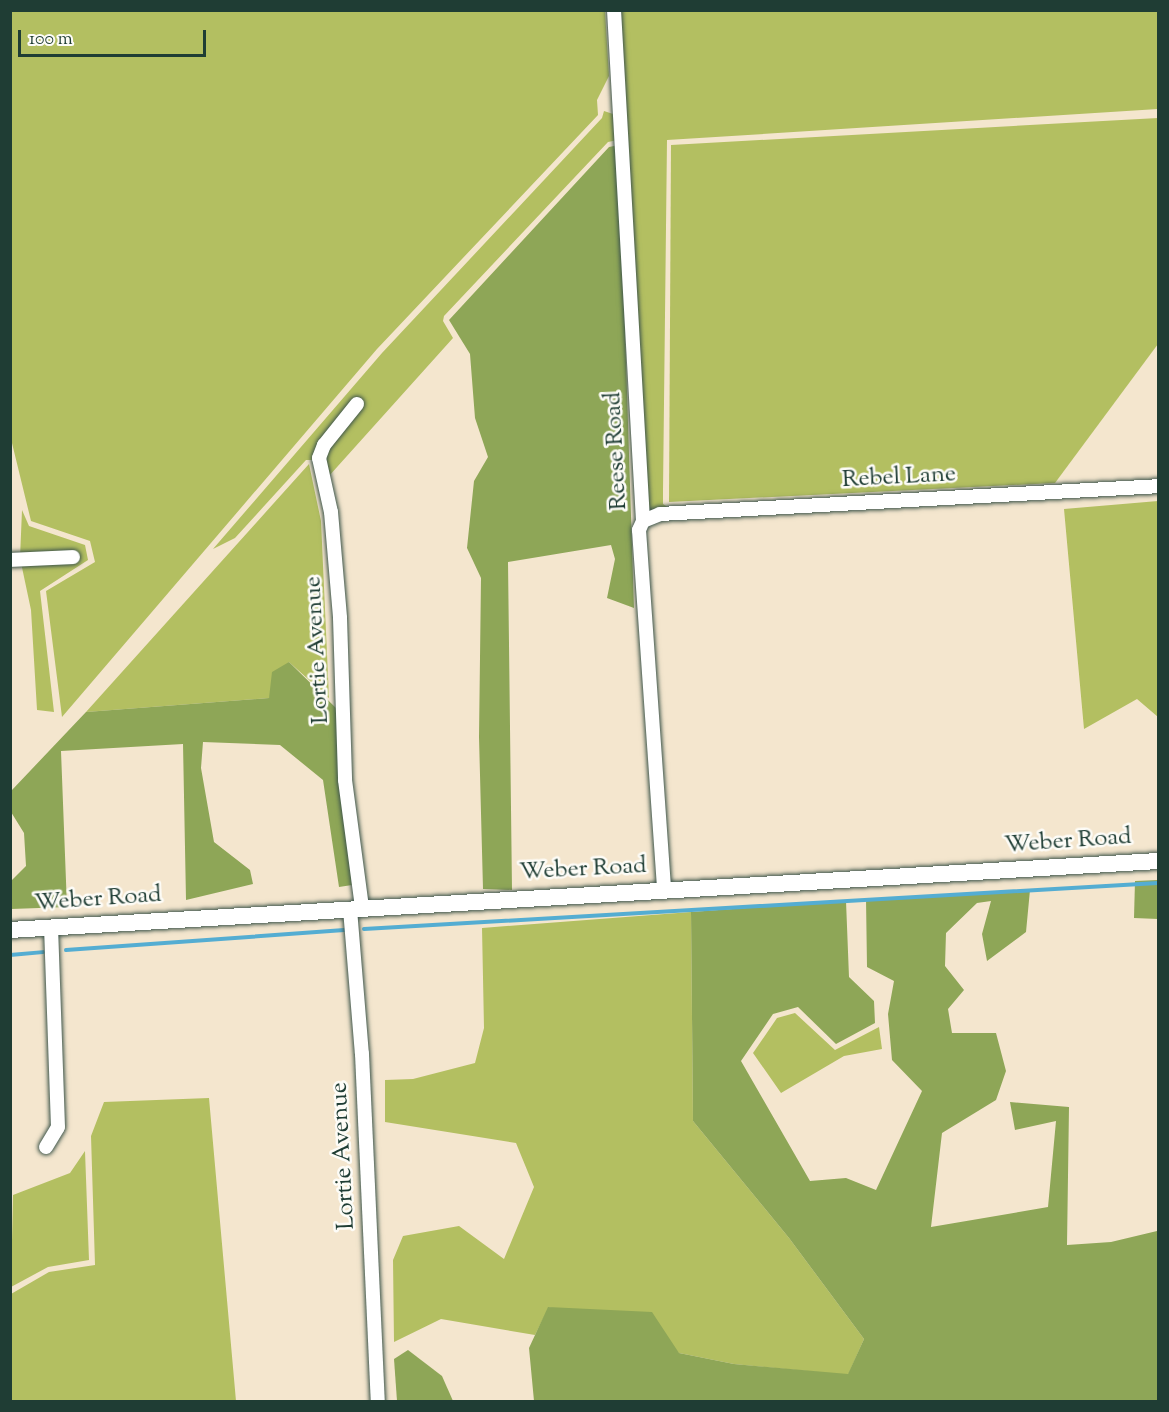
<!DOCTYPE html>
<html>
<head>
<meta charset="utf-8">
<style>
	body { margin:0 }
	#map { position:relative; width:1169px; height:1412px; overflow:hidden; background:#f4e6ce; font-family:"Sorts Mill Goudy",serif }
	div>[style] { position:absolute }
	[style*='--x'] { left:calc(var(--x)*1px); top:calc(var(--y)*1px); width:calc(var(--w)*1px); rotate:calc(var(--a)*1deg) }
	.green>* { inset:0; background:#b3bf61 }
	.forest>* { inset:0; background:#8ea657 }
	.stream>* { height:4px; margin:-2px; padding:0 2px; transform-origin:2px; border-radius:2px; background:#54add2 }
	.roads { filter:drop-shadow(0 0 2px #3f564b) drop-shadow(0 0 2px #3f564b) }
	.minor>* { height:14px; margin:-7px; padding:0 7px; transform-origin:7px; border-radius:7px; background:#fff }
	.tertiary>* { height:16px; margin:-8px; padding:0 8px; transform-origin:8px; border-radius:8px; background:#fff }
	span { translate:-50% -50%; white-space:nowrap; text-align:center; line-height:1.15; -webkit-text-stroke:5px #fdfcf7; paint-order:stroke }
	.street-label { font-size:24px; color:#1f3d34 }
	.frame { position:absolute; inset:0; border:12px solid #1f3d34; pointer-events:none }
	.scale { position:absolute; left:18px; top:30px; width:188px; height:27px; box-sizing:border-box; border:3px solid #1f3d34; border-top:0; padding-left:8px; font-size:18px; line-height:21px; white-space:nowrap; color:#1f3d34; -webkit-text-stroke:4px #fdfcf7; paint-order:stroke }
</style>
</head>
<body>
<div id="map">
	<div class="green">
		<i style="clip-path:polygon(10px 11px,605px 11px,609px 76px,597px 100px,598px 115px,377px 349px,62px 717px,46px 591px,95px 562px,90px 541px,31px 521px,11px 439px)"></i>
		<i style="clip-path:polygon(612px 11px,1158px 11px,1158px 109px,667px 140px,663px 491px,663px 504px,669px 508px,661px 520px,638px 530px,618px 140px,608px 142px,444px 316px,443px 321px,453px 338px,320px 486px,313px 460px,306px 460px,235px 538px,213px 549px,382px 353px,602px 118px,604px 111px,616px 115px)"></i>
		<i style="clip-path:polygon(1158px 118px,1158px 344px,1055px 483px,669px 502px,671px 145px)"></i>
		<i style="clip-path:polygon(309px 464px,321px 521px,329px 698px,289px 662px,269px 698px,86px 712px)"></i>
		<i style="clip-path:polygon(1158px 501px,1158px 717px,1137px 699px,1084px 729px,1064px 509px)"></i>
		<i style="clip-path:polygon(22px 510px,29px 526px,85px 545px,88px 560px,40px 591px,54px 712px,37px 710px,31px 610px,20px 558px)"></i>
		<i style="clip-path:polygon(691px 912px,693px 1121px,789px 1238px,864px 1339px,848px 1375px,734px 1364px,679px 1353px,549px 1307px,535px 1335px,441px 1319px,394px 1342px,393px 1260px,403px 1236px,459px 1226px,504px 1259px,534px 1187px,516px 1143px,385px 1122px,385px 1080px,413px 1079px,475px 1063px,484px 1028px,482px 928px)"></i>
		<i style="clip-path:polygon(795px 1013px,835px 1050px,879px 1027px,882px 1049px,844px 1056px,781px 1093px,753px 1053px,777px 1018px)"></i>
		<i style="clip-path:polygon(209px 1098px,236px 1401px,11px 1401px,11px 1294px,49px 1272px,95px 1265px,91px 1136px,104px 1102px)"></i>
		<i style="clip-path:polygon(85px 1151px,89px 1260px,48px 1267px,11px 1287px,13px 1195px,70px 1173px)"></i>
	</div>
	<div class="forest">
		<i style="clip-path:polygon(619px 145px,634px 608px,607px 598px,615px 559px,611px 545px,508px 562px,512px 890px,483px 889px,479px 737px,481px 578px,467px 548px,474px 481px,488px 457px,475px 418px,470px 354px,449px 320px,609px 147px)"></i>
		<i style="clip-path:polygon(289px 662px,337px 709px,338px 765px,352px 885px,339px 887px,323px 780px,280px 745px,203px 742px,201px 768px,214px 842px,250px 870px,253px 884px,186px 900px,183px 744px,61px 751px,67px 907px,11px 909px,10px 882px,26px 866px,24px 833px,11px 812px,12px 790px,86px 712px,269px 698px,272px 672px)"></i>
		<i style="clip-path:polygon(1158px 880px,1158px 919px,1134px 918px,1135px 881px)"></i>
		<i style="clip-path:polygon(1030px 890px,1026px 932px,987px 961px,982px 934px,991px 901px,977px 903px,946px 933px,945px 966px,964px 990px,948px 1009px,952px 1033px,996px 1033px,1006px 1071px,996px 1100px,942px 1133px,931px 1227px,1048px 1207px,1056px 1121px,1015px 1130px,1010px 1102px,1069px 1107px,1067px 1245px,1111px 1242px,1157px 1231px,1158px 1170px,1158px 1401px,534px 1401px,529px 1348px,548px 1307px,652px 1312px,679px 1353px,734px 1364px,848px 1374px,864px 1339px,789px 1238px,693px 1121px,691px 912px,846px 901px,849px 977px,874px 1001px,875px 1023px,836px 1044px,798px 1007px,773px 1014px,741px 1061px,810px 1181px,846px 1178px,876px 1190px,922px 1091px,892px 1060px,888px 1014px,894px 981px,867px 967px,866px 899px)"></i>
		<i style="clip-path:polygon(408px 1350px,442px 1376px,453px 1401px,397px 1401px,394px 1359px)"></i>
	</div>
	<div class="stream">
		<i style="--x:364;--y:929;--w:795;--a:-3.32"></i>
		<i style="--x:66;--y:950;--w:279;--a:-4.1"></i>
		<i style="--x:10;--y:955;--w:33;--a:-5"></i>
	</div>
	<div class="roads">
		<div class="minor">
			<i style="--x:614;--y:10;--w:512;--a:86.75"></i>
			<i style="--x:643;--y:521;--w:10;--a:114"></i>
			<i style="--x:639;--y:530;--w:360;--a:86"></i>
			<i style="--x:357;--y:404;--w:53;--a:128.8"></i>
			<i style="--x:324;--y:445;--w:14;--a:111"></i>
			<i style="--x:319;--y:458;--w:55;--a:77.5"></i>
			<i style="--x:331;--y:512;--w:106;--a:85.1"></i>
			<i style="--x:340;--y:618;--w:162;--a:88.2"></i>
			<i style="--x:345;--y:780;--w:128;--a:82.4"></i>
			<i style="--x:643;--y:521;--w:18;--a:-22"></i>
			<i style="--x:660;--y:514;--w:499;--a:-3.2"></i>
			<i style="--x:10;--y:560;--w:63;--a:-2.7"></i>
			<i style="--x:350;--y:909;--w:145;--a:85.3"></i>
			<i style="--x:362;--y:1054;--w:348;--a:87.4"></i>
			<i style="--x:46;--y:1147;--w:23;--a:-59"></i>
			<i style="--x:58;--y:1127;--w:200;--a:-92"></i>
		</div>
		<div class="tertiary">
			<i style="--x:10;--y:930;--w:1150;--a:-3.44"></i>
		</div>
	</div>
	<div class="street-label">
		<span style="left:617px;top:451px;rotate:-93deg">Reese Road</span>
		<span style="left:899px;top:478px;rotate:-3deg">Rebel Lane</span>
		<span style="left:318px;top:650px;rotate:-93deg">Lortie Avenue</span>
		<span style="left:1068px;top:842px;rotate:-4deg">Weber Road</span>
		<span style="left:583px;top:870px;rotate:-3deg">Weber Road</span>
		<span style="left:98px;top:900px;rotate:-4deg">Weber Road</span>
		<span style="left:344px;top:1156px;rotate:-93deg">Lortie Avenue</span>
	</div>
	<div class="frame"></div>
	<div class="scale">100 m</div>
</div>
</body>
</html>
